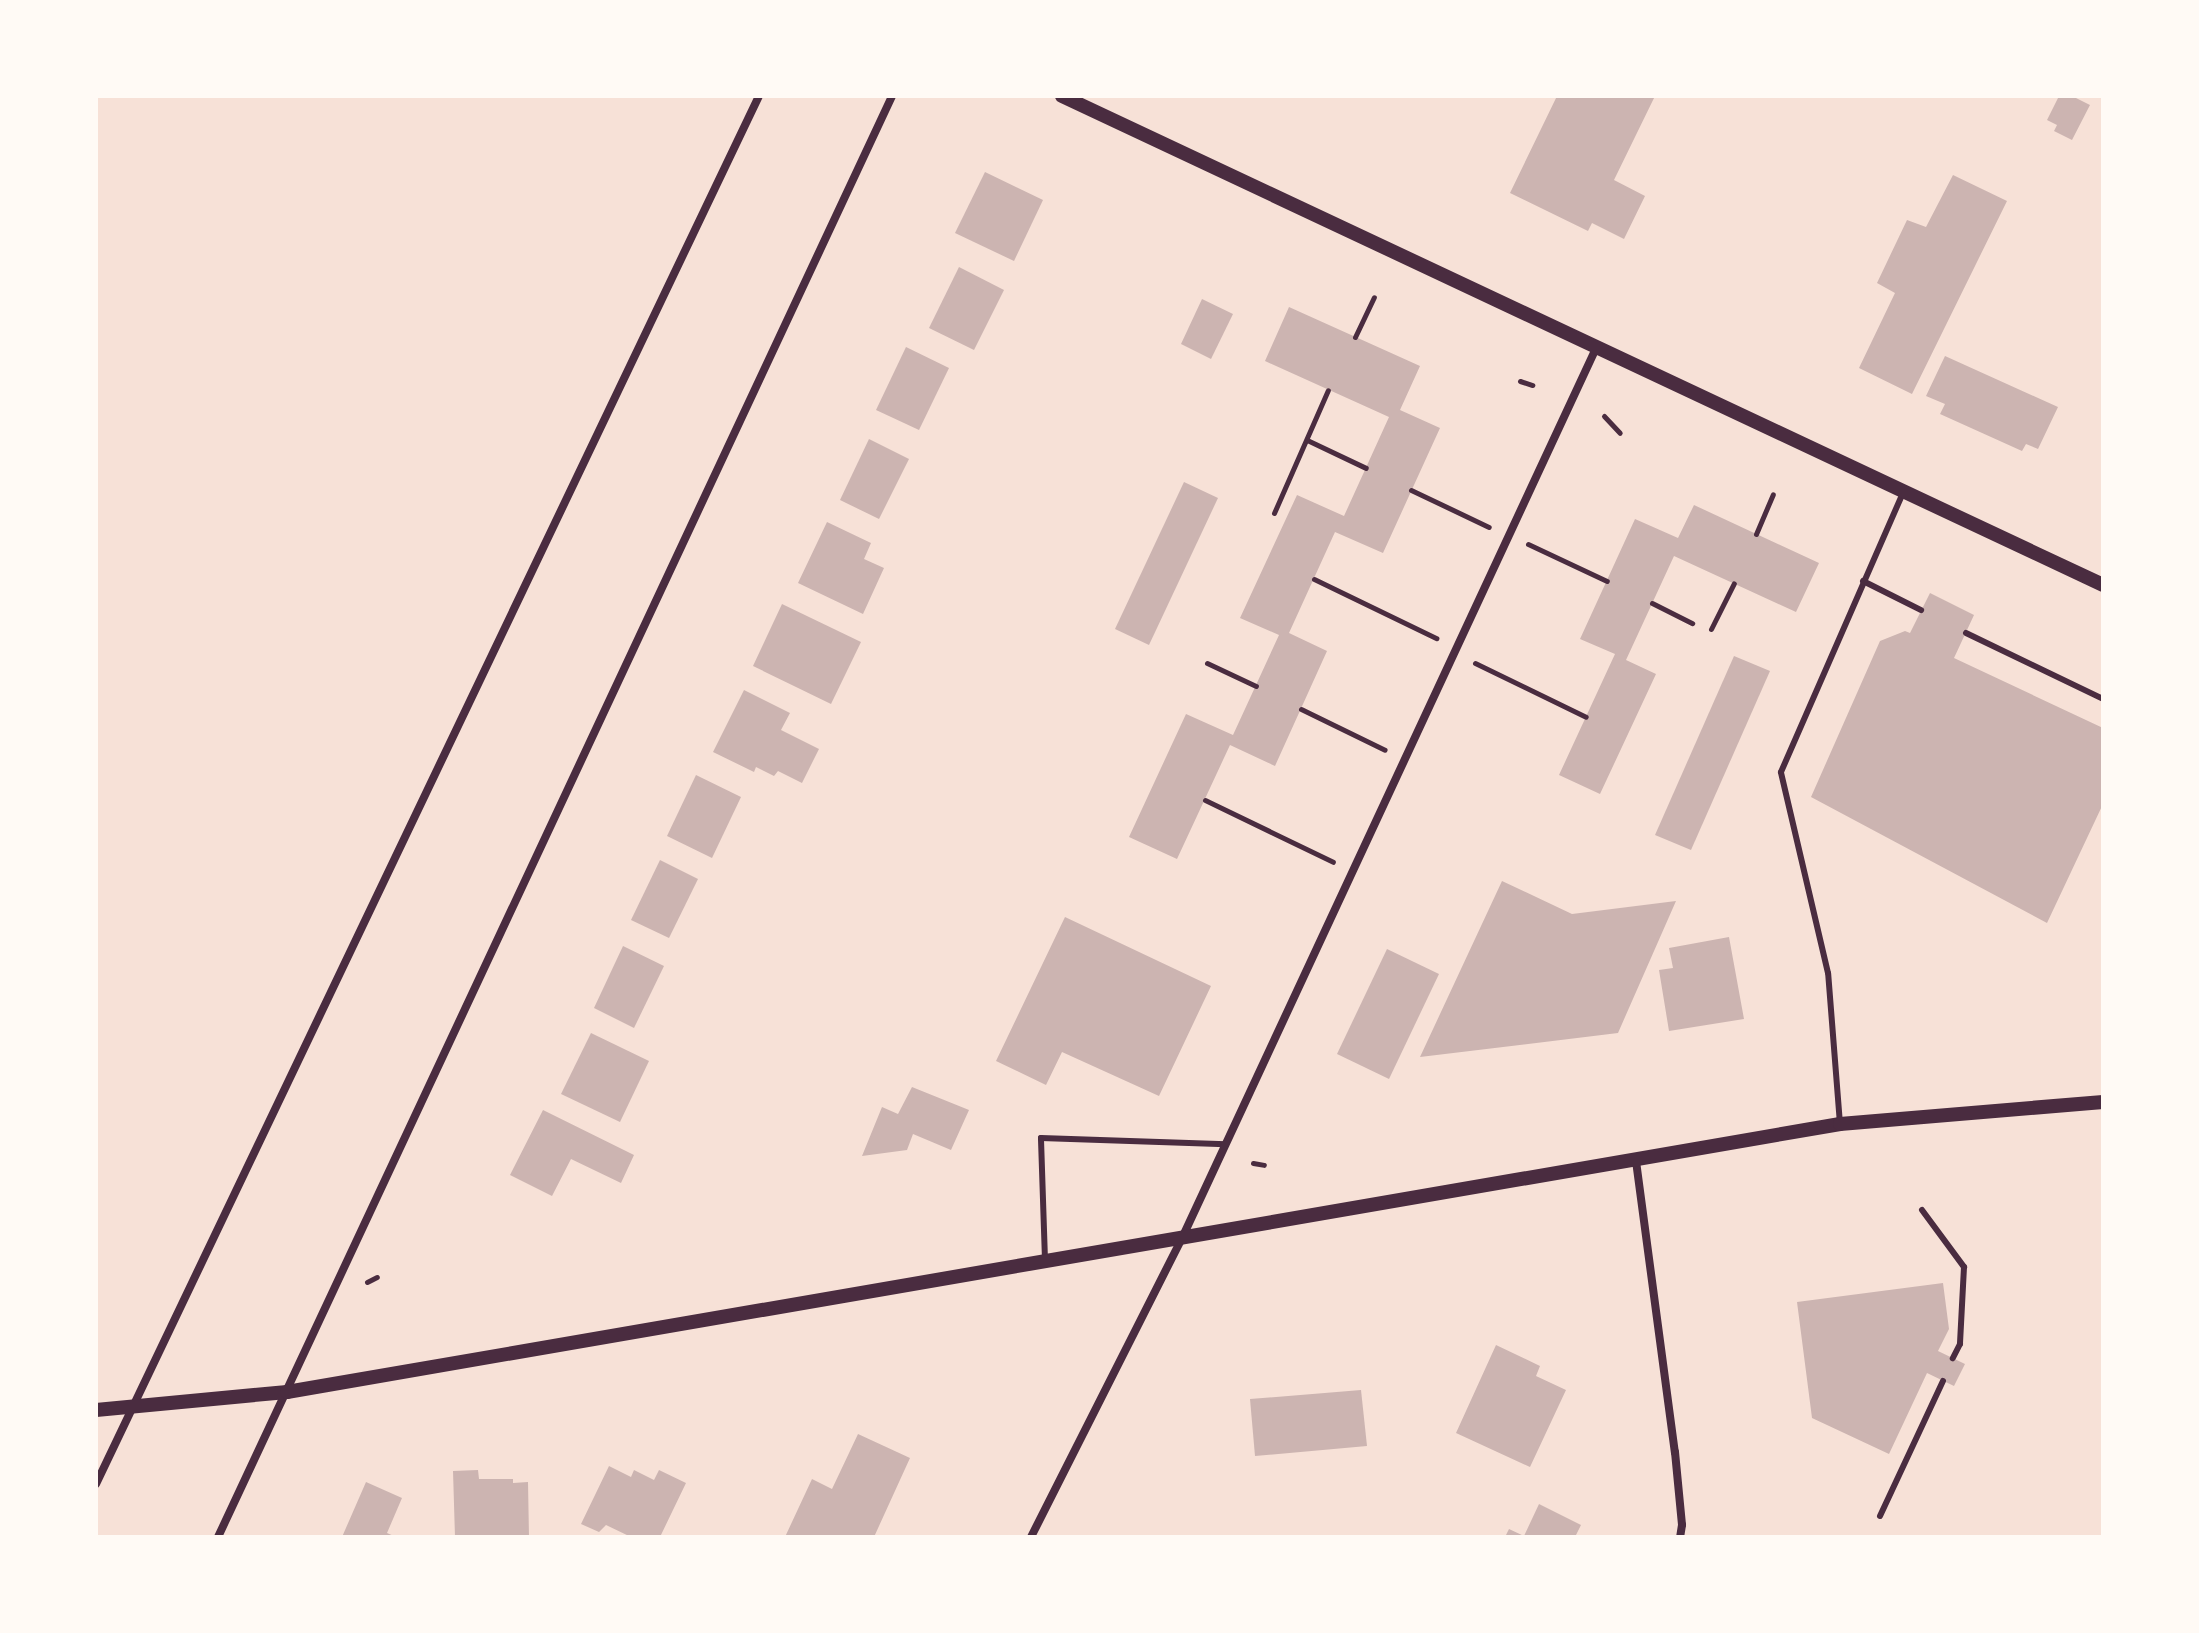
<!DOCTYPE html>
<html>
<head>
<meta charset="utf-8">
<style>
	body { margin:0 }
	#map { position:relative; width:2199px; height:1633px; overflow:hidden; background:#f7e1d7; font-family:Lato,sans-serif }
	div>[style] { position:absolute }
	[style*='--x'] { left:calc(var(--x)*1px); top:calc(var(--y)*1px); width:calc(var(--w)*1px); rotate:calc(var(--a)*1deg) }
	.building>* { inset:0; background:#ccb4b1 }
	.path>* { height:5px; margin:-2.5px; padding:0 2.5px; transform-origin:2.5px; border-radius:2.5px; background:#4a2c40 }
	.service>* { height:6px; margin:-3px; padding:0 3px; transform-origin:3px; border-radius:3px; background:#4a2c40 }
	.minor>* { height:8px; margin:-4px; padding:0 4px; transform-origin:4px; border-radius:4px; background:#4a2c40 }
	.tertiary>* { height:14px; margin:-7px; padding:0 7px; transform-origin:7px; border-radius:7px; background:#4a2c40 }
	span { translate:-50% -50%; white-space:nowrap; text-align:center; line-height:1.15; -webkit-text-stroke:6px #fffaf5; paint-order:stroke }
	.frame { position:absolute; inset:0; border:98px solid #fffaf5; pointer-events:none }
</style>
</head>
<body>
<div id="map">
	<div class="building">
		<i style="clip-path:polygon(1557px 96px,1655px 96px,1614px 180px,1645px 196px,1624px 239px,1592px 223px,1588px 231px,1510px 193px)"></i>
		<i style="clip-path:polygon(2059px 96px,2072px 96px,2090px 105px,2072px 140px,2054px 131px,2057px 125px,2047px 120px)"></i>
		<i style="clip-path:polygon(985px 172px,1043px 200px,1014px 261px,955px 233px)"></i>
		<i style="clip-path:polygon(1953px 175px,2007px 201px,1912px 394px,1859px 368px,1895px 293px,1877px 283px,1907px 220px,1926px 227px)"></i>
		<i style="clip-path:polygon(959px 267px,1004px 290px,974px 350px,929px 328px)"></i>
		<i style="clip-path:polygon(1202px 299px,1233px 314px,1211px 359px,1181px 344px)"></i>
		<i style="clip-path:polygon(1289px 307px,1420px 366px,1400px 410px,1440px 428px,1383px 553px,1335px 532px,1289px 633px,1327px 651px,1275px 766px,1230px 745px,1177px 859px,1129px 837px,1186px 714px,1233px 735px,1279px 635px,1240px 618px,1297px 495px,1344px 516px,1389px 417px,1265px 361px)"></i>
		<i style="clip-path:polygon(906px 347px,949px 368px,919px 430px,876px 410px)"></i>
		<i style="clip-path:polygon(1945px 356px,2058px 407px,2038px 449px,2026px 444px,2022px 451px,1940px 414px,1945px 404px,1926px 396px)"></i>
		<i style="clip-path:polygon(869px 439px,909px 459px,879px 519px,840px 500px)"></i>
		<i style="clip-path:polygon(1184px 482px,1218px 498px,1149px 645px,1115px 629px)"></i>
		<i style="clip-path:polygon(1694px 505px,1819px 563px,1796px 612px,1674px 556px,1626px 660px,1656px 674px,1600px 794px,1559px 775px,1615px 654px,1580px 639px,1635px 519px,1678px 538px)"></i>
		<i style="clip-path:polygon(827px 522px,871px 543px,864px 559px,884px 568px,863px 614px,798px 583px)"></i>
		<i style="clip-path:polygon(1930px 593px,1974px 615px,1954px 658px,2103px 728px,2103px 804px,2047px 923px,1811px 797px,1880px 641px,1905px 631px,1910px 633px)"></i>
		<i style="clip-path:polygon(782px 604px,861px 642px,831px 704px,753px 666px)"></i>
		<i style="clip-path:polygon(1734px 656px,1770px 671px,1691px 850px,1655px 835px)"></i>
		<i style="clip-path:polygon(744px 690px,790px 713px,781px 730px,819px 749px,802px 783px,778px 771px,774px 776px,756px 767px,754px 772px,713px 752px)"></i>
		<i style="clip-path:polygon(696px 775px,741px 797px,712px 858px,667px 836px)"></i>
		<i style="clip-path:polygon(660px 860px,698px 879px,669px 938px,631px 920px)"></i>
		<i style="clip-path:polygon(1502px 881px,1572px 914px,1676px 901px,1618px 1033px,1420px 1057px)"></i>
		<i style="clip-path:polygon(1065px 917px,1211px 986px,1159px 1096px,1062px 1052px,1046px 1085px,996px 1061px)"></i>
		<i style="clip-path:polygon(1729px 937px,1744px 1019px,1669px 1031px,1659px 970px,1673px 968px,1669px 948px)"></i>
		<i style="clip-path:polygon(623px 946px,664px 966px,634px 1028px,594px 1008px)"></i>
		<i style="clip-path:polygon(1387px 949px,1439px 974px,1389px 1079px,1337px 1054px)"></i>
		<i style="clip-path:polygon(591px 1033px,649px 1061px,620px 1122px,561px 1094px)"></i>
		<i style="clip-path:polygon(912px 1087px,969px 1110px,951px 1150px,913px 1134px,907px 1150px,862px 1156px,882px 1107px,898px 1114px)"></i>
		<i style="clip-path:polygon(543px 1110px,634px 1155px,621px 1183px,571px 1159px,552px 1196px,510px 1175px)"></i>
		<i style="clip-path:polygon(1943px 1283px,1949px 1329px,1938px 1351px,1965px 1364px,1954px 1386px,1927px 1373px,1889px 1454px,1812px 1418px,1797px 1302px)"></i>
		<i style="clip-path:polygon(1496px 1345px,1540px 1366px,1536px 1376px,1566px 1390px,1530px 1467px,1456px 1433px)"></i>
		<i style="clip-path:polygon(1361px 1390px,1367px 1446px,1255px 1456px,1250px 1399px)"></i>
		<i style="clip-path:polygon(858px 1434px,910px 1458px,874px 1537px,785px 1537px,812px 1479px,832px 1489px)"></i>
		<i style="clip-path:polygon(609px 1466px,631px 1477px,634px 1470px,654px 1480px,659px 1470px,686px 1483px,660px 1537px,631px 1537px,606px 1525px,599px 1532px,581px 1524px)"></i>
		<i style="clip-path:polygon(478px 1470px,479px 1479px,513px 1479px,513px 1483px,528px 1482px,529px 1537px,455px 1537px,453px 1471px)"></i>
		<i style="clip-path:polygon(366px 1482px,402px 1498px,387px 1533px,396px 1537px,342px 1537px)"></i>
		<i style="clip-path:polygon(1539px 1504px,1581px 1525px,1575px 1537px,1505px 1537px,1509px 1529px,1524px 1536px)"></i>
	</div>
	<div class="path">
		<i style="--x:1355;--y:337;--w:44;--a:-64.6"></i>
		<i style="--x:1520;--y:381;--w:13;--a:18"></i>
		<i style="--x:1604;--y:416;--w:23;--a:47"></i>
		<i style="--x:1307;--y:440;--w:65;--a:25.4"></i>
		<i style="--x:1411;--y:490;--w:86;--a:25.4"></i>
		<i style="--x:1274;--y:513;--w:134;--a:-66.3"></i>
		<i style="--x:1756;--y:534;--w:43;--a:-67"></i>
		<i style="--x:1528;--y:544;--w:87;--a:25.1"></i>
		<i style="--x:1314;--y:579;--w:136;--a:25.8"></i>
		<i style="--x:1652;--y:603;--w:45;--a:26.6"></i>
		<i style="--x:1711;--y:629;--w:51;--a:-63.4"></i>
		<i style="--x:1207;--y:663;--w:54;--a:25.1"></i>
		<i style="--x:1475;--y:663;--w:123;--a:25.9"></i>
		<i style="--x:1301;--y:709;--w:93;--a:26"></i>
		<i style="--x:1205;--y:800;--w:142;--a:25.8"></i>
		<i style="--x:1253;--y:1163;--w:11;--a:10"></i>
		<i style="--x:367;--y:1282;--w:11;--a:-27"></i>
	</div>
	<div class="service">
		<i style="--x:1863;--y:581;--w:65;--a:26.6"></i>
		<i style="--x:1966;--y:633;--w:152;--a:25.7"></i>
		<i style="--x:1840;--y:1124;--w:151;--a:-94.5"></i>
		<i style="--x:1828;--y:973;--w:206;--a:-103.2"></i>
		<i style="--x:1781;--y:772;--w:307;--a:-66.4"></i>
		<i style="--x:1922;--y:1210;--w:71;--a:53.6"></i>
		<i style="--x:1964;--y:1267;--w:77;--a:93"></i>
		<i style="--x:1960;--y:1344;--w:16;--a:117"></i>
		<i style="--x:1045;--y:1260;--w:122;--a:-91.9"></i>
		<i style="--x:1041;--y:1138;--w:185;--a:1.9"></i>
		<i style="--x:1880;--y:1516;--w:149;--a:-65"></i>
	</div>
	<div class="minor">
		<i style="--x:1636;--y:1161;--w:294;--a:82.4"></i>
		<i style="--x:1675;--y:1452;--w:73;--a:84.5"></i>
		<i style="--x:1682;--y:1525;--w:12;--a:99"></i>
		<i style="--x:96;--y:1484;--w:1538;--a:-64.47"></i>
		<i style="--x:218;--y:1537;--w:1591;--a:-64.93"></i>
		<i style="--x:1031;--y:1537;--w:337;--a:-63.2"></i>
		<i style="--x:1183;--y:1236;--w:982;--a:-65.05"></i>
	</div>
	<div class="tertiary">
		<i style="--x:1062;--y:96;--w:1150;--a:25.16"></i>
		<i style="--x:96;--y:1410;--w:192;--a:-5.4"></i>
		<i style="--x:287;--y:1392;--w:1576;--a:-9.79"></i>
		<i style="--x:1840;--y:1124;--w:264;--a:-4.8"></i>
	</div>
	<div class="frame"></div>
</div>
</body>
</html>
